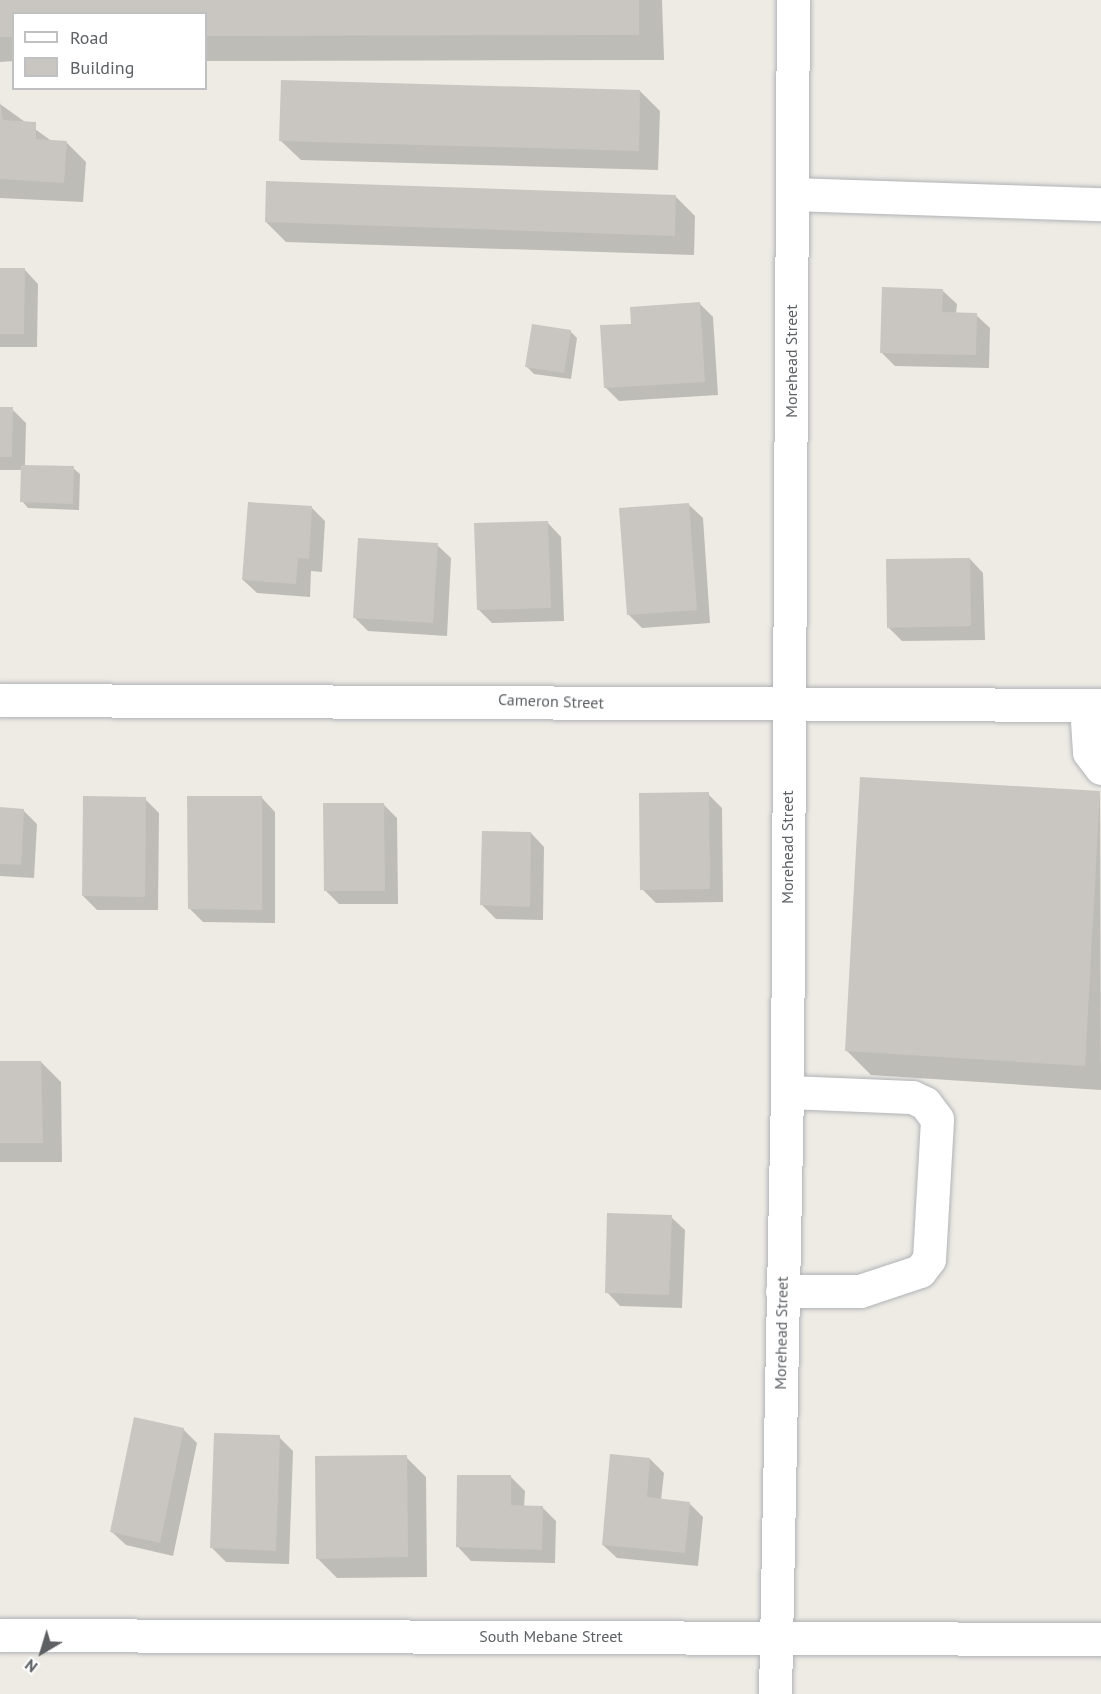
<!DOCTYPE html>
<html>
<head>
<meta charset="utf-8">
<style>
	body { margin:0 }
	#map { position:relative; width:1101px; height:1694px; overflow:hidden; background:#eeebe5; font-family:"PT Sans",sans-serif }
	div>[style] { position:absolute }
	[style*='--x'] { left:calc(var(--x)*1px); top:calc(var(--y)*1px); width:calc(var(--w)*1px); rotate:calc(var(--a)*1deg) }
	.shadow>* { inset:0; background:#0003 }
	.building>* { inset:0; background:#c9c6c2 }
	.roads { filter:drop-shadow(0 0 2px #b0b3b6) drop-shadow(0 0 2px #b0b3b6) }
	.minor>* { height:33px; margin:-16.5px; padding:0 16.5px; transform-origin:16.5px; border-radius:16.5px; background:#fff }
	span { translate:-50% -50%; white-space:nowrap; text-align:center; line-height:1.15; -webkit-text-stroke:4.5px #fff; paint-order:stroke }
	.street-label { font-size:16px; color:#5d6164 }
	.legend { position:absolute; left:12px; top:12px; width:195px; height:78px; box-sizing:border-box; background:#fff; border:2px solid #bec0c1; margin:0; padding:8px 10px; list-style:none; font-size:18px; color:#5d6164 }
	.legend li { display:flex; align-items:center; gap:12px; height:30px }
	.legend b { width:30px; border:2px solid #bec0c1 }
	.north { position:absolute; left:12px; top:1622px; width:60px; height:60px; -webkit-text-stroke:4px #fff; paint-order:stroke; rotate:218deg; font-size:16px; font-weight:700; line-height:24px; text-align:center; color:#5d6164 }
	.north::after { content:''; display:block; margin:auto; width:21px; height:27px; background:#5d6164; clip-path:polygon(50% 0,100% 100%,50% 72%,0 100%) }
</style>
</head>
<body>
<div id="map">
	<div class="shadow">
		<i style="clip-path:polygon(0 0,662px 0,664px 60px,206px 61px,206px 14px,14px 14px,14px 61px,0 62px)"></i>
		<i style="clip-path:polygon(640px 91px,660px 111px,658px 170px,301px 160px,281px 141px)"></i>
		<i style="clip-path:polygon(0 104px,53px 142px,66px 142px,86px 162px,83px 202px,0 198px)"></i>
		<i style="clip-path:polygon(675px 196px,695px 216px,694px 255px,286px 242px,266px 222px)"></i>
		<i style="clip-path:polygon(0 269px,25px 270px,38px 284px,37px 347px,0 347px)"></i>
		<i style="clip-path:polygon(943px 291px,957px 304px,956px 314px,976px 315px,990px 328px,989px 368px,895px 366px,881px 352px)"></i>
		<i style="clip-path:polygon(700px 304px,713px 317px,718px 395px,619px 401px,605px 387px,632px 325px)"></i>
		<i style="clip-path:polygon(570px 331px,577px 338px,571px 379px,534px 374px,527px 367px)"></i>
		<i style="clip-path:polygon(0 409px,12px 409px,26px 423px,25px 466px,73px 468px,80px 474px,79px 510px,28px 508px,22px 501px,23px 470px,0 470px)"></i>
		<i style="clip-path:polygon(689px 505px,703px 518px,710px 623px,642px 628px,628px 614px)"></i>
		<i style="clip-path:polygon(312px 508px,325px 521px,322px 572px,311px 571px,310px 597px,257px 593px,243px 580px)"></i>
		<i style="clip-path:polygon(548px 523px,561px 537px,564px 621px,492px 623px,478px 609px)"></i>
		<i style="clip-path:polygon(437px 545px,451px 558px,447px 636px,368px 631px,354px 617px)"></i>
		<i style="clip-path:polygon(970px 559px,983px 573px,985px 640px,902px 641px,888px 627px)"></i>
		<i style="clip-path:polygon(1100px 793px,1101px 1090px,871px 1075px,846px 1050px)"></i>
		<i style="clip-path:polygon(708px 794px,722px 808px,723px 902px,656px 903px,642px 889px)"></i>
		<i style="clip-path:polygon(262px 798px,275px 812px,275px 923px,203px 922px,190px 909px)"></i>
		<i style="clip-path:polygon(145px 799px,159px 813px,158px 910px,97px 910px,83px 896px)"></i>
		<i style="clip-path:polygon(383px 804px,397px 818px,398px 904px,339px 904px,325px 890px)"></i>
		<i style="clip-path:polygon(0 808px,23px 810px,37px 824px,34px 878px,0 876px)"></i>
		<i style="clip-path:polygon(531px 833px,544px 847px,543px 920px,496px 919px,482px 905px)"></i>
		<i style="clip-path:polygon(0 1062px,41px 1062px,61px 1082px,62px 1162px,0 1162px)"></i>
		<i style="clip-path:polygon(671px 1217px,685px 1230px,682px 1308px,620px 1306px,607px 1292px)"></i>
		<i style="clip-path:polygon(183px 1429px,197px 1443px,173px 1556px,126px 1545px,112px 1532px)"></i>
		<i style="clip-path:polygon(279px 1437px,293px 1451px,289px 1564px,226px 1562px,212px 1548px)"></i>
		<i style="clip-path:polygon(406px 1457px,426px 1477px,427px 1577px,337px 1578px,317px 1558px)"></i>
		<i style="clip-path:polygon(650px 1459px,664px 1473px,661px 1500px,689px 1503px,703px 1517px,698px 1566px,617px 1558px,603px 1545px)"></i>
		<i style="clip-path:polygon(511px 1477px,525px 1491px,524px 1507px,542px 1507px,556px 1521px,555px 1563px,471px 1561px,458px 1547px)"></i>
	</div>
	<div class="building">
		<i style="clip-path:polygon(0 0,639px 0,639px 35px,206px 36px,206px 14px,14px 14px,14px 37px,0 37px)"></i>
		<i style="clip-path:polygon(281px 80px,640px 90px,639px 151px,279px 141px)"></i>
		<i style="clip-path:polygon(0 102px,3px 120px,36px 122px,36px 139px,67px 141px,64px 183px,0 179px)"></i>
		<i style="clip-path:polygon(266px 181px,676px 195px,675px 236px,265px 222px)"></i>
		<i style="clip-path:polygon(0 268px,25px 268px,24px 334px,0 334px)"></i>
		<i style="clip-path:polygon(882px 287px,943px 289px,942px 312px,977px 313px,976px 355px,880px 353px)"></i>
		<i style="clip-path:polygon(700px 302px,705px 382px,604px 388px,600px 325px,631px 324px,630px 307px)"></i>
		<i style="clip-path:polygon(532px 324px,571px 330px,564px 373px,525px 367px)"></i>
		<i style="clip-path:polygon(0 407px,13px 407px,12px 457px,0 457px)"></i>
		<i style="clip-path:polygon(21px 465px,74px 466px,73px 504px,20px 502px)"></i>
		<i style="clip-path:polygon(248px 502px,312px 506px,309px 559px,298px 558px,296px 584px,242px 580px)"></i>
		<i style="clip-path:polygon(689px 503px,697px 610px,627px 615px,619px 508px)"></i>
		<i style="clip-path:polygon(548px 521px,551px 608px,477px 610px,474px 523px)"></i>
		<i style="clip-path:polygon(358px 538px,438px 543px,433px 623px,353px 618px)"></i>
		<i style="clip-path:polygon(970px 558px,971px 626px,887px 628px,886px 559px)"></i>
		<i style="clip-path:polygon(860px 777px,1100px 791px,1085px 1066px,845px 1051px)"></i>
		<i style="clip-path:polygon(709px 792px,710px 889px,640px 890px,639px 793px)"></i>
		<i style="clip-path:polygon(83px 796px,146px 797px,145px 897px,82px 896px)"></i>
		<i style="clip-path:polygon(187px 796px,262px 796px,262px 910px,188px 909px)"></i>
		<i style="clip-path:polygon(323px 803px,384px 803px,385px 891px,324px 891px)"></i>
		<i style="clip-path:polygon(0 807px,24px 809px,21px 865px,0 864px)"></i>
		<i style="clip-path:polygon(482px 831px,531px 832px,530px 907px,480px 905px)"></i>
		<i style="clip-path:polygon(0 1061px,41px 1061px,43px 1143px,0 1143px)"></i>
		<i style="clip-path:polygon(607px 1213px,672px 1215px,669px 1295px,605px 1293px)"></i>
		<i style="clip-path:polygon(134px 1417px,184px 1428px,160px 1543px,110px 1532px)"></i>
		<i style="clip-path:polygon(214px 1433px,280px 1435px,276px 1551px,210px 1548px)"></i>
		<i style="clip-path:polygon(610px 1454px,650px 1458px,647px 1497px,690px 1502px,685px 1553px,602px 1545px)"></i>
		<i style="clip-path:polygon(407px 1455px,408px 1557px,316px 1559px,315px 1456px)"></i>
		<i style="clip-path:polygon(457px 1475px,511px 1475px,511px 1505px,543px 1506px,542px 1550px,456px 1547px)"></i>
	</div>
	<div class="roads">
		<div class="minor">
			<i style="--x:793;--y:194;--w:308;--a:1.9"></i>
			<i style="--x:0;--y:700;--w:1101;--a:0.26"></i>
			<i style="--x:1086;--y:705;--w:47;--a:86.3"></i>
			<i style="--x:1089;--y:752;--w:20;--a:53"></i>
			<i style="--x:782;--y:1291;--w:78;--a:0"></i>
			<i style="--x:860;--y:1291;--w:63;--a:-18.4"></i>
			<i style="--x:920;--y:1271;--w:15;--a:-53"></i>
			<i style="--x:929;--y:1259;--w:140;--a:-86.7"></i>
			<i style="--x:937;--y:1119;--w:20;--a:-127"></i>
			<i style="--x:925;--y:1103;--w:14;--a:-155"></i>
			<i style="--x:912;--y:1097;--w:125;--a:-177.7"></i>
			<i style="--x:0;--y:1635;--w:1101;--a:0.21"></i>
			<i style="--x:775;--y:1694;--w:602;--a:-88.86"></i>
			<i style="--x:787;--y:1092;--w:1092;--a:-89.69"></i>
		</div>
	</div>
	<div class="street-label">
		<span style="left:791px;top:361px;rotate:-90deg">Morehead Street</span>
		<span style="left:551px;top:701px;rotate:2deg">Cameron Street</span>
		<span style="left:787px;top:847px;rotate:-90deg">Morehead Street</span>
		<span style="left:781px;top:1333px;rotate:-89deg">Morehead Street</span>
		<span style="left:551px;top:1636px">South Mebane Street</span>
	</div>
	<ul class="legend">
	<li><b style="height:8px;background:#fff"></b>Road</li>
	<li><b style="height:16px;background:#c9c6c2"></b>Building</li>
	</ul>
	<div class="north">N</div>
</div>
</body>
</html>
